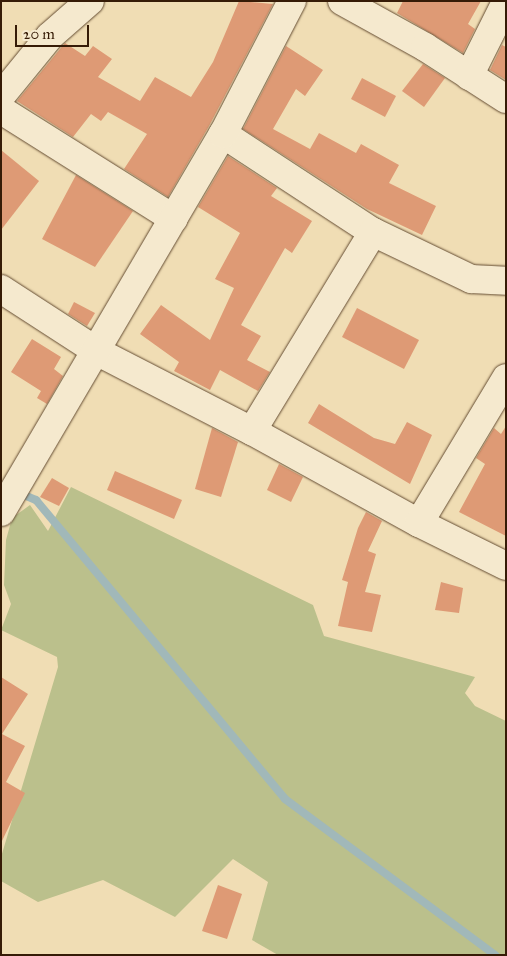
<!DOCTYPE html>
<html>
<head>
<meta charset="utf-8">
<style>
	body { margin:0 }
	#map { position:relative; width:507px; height:956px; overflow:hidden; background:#f0ddb4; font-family:"IM FELL Great Primer",serif }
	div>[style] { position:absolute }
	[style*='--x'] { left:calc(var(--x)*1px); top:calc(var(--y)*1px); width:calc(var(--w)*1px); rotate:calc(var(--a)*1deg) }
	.green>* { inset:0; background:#bbc08c }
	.stream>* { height:8px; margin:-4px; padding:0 4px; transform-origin:4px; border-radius:4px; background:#a1b8b9 }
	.building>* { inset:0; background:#de9a75 }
	.roads { filter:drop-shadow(0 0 1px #644c32) drop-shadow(0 0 1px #644c32) }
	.minor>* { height:28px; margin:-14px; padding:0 14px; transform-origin:14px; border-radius:14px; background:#f5e9ce }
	span { translate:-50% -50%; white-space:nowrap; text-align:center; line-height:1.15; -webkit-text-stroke:4px #f5e9ce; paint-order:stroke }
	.frame { position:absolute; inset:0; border:2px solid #361b06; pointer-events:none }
	.scale { position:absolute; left:15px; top:25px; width:74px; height:22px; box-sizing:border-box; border:2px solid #361b06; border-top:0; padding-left:6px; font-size:15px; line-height:18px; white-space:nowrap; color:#361b06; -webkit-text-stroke:4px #f5e9ce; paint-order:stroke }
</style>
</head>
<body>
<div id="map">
	<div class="green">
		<i style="clip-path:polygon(71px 487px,313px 605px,324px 636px,475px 677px,465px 693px,475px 706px,506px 721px,506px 955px,278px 955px,252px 940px,268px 882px,233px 859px,175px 917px,103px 880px,38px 902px,1px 881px,1px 857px,58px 667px,57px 657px,1px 630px,11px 604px,4px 585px,6px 540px,12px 518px,30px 505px,48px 531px)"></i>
	</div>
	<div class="stream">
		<i style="--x:17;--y:492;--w:21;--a:23"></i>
		<i style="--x:36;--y:500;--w:389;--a:50.2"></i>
		<i style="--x:285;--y:799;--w:262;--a:36.6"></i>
	</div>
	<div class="building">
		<i style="clip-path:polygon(239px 1px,273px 4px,209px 126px,168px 197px,124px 169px,147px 134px,108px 112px,101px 121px,91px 114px,73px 137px,17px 101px,65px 43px,85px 56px,93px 46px,112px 59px,98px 77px,140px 101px,155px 77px,191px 97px,213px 62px)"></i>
		<i style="clip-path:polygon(403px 1px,481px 1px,468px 24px,475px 29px,463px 53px,397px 13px)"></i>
		<i style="clip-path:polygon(502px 45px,506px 47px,506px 80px,490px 70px)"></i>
		<i style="clip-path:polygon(286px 46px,323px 70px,305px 96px,296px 89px,273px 129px,310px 149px,319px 133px,356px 153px,361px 144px,399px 165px,389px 183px,436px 206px,422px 235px,367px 209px,243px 129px)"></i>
		<i style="clip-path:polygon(423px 64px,445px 78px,424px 107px,402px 91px)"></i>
		<i style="clip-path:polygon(362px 78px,396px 96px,385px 117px,351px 99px)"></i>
		<i style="clip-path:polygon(1px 150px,39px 181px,1px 230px)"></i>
		<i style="clip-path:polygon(228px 156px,277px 188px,271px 196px,312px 221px,292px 253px,285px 248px,241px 325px,261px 336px,247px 360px,270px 372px,258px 391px,220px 370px,210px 390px,174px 371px,179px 362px,140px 334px,161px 305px,210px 340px,234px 288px,215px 279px,240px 233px,198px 207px)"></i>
		<i style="clip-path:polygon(76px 175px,133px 211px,95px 267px,42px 239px)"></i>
		<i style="clip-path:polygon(74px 302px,95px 313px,87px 326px,68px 314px)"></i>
		<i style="clip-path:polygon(357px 308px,419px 340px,404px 369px,342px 337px)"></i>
		<i style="clip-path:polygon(32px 339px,61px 357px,54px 369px,63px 376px,47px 404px,37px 398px,41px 391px,11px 372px)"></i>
		<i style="clip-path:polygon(319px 404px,374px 438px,395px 444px,407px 422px,432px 435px,410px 484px,308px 423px)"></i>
		<i style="clip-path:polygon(506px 426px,506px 536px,459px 512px,485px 464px,476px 458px,494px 428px,501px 434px)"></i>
		<i style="clip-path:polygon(212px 428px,238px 442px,221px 497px,195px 489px)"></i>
		<i style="clip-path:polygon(279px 464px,303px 477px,291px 502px,267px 490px)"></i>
		<i style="clip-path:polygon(115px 471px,182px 500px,174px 519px,107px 490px)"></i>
		<i style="clip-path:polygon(52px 478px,69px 488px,59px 506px,40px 497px)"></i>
		<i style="clip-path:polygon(366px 512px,382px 521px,368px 551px,376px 554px,365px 592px,381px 595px,372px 632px,338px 626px,348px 582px,342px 580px,358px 528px)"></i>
		<i style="clip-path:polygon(441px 582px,463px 588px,459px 613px,435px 610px)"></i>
		<i style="clip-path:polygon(1px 677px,28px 694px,2px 734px,25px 746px,6px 782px,25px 793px,1px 843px)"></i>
		<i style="clip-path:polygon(218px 885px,242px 894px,227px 939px,202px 931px)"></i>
	</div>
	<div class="roads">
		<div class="minor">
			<i style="--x:342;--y:1;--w:95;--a:29"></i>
			<i style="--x:425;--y:47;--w:96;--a:32.7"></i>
			<i style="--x:469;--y:76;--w:83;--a:-63.4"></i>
			<i style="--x:1;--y:96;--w:77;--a:-50.8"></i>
			<i style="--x:50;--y:36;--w:53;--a:-41.2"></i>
			<i style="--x:1;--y:110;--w:204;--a:32.2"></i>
			<i style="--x:223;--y:134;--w:179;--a:33.2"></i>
			<i style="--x:373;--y:232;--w:109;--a:25.6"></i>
			<i style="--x:471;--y:279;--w:35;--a:3"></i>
			<i style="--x:1;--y:289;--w:116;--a:33"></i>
			<i style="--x:98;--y:352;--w:173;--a:27.2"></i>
			<i style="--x:252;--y:431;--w:191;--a:28.9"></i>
			<i style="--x:419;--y:523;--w:97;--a:26.3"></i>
			<i style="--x:252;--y:431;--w:233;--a:-58.7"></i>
			<i style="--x:1;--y:512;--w:438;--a:-59.6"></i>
			<i style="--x:223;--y:134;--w:150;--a:-62.6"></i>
			<i style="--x:419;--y:523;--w:169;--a:-59"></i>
		</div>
	</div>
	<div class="frame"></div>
	<div class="scale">20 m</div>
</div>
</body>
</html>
